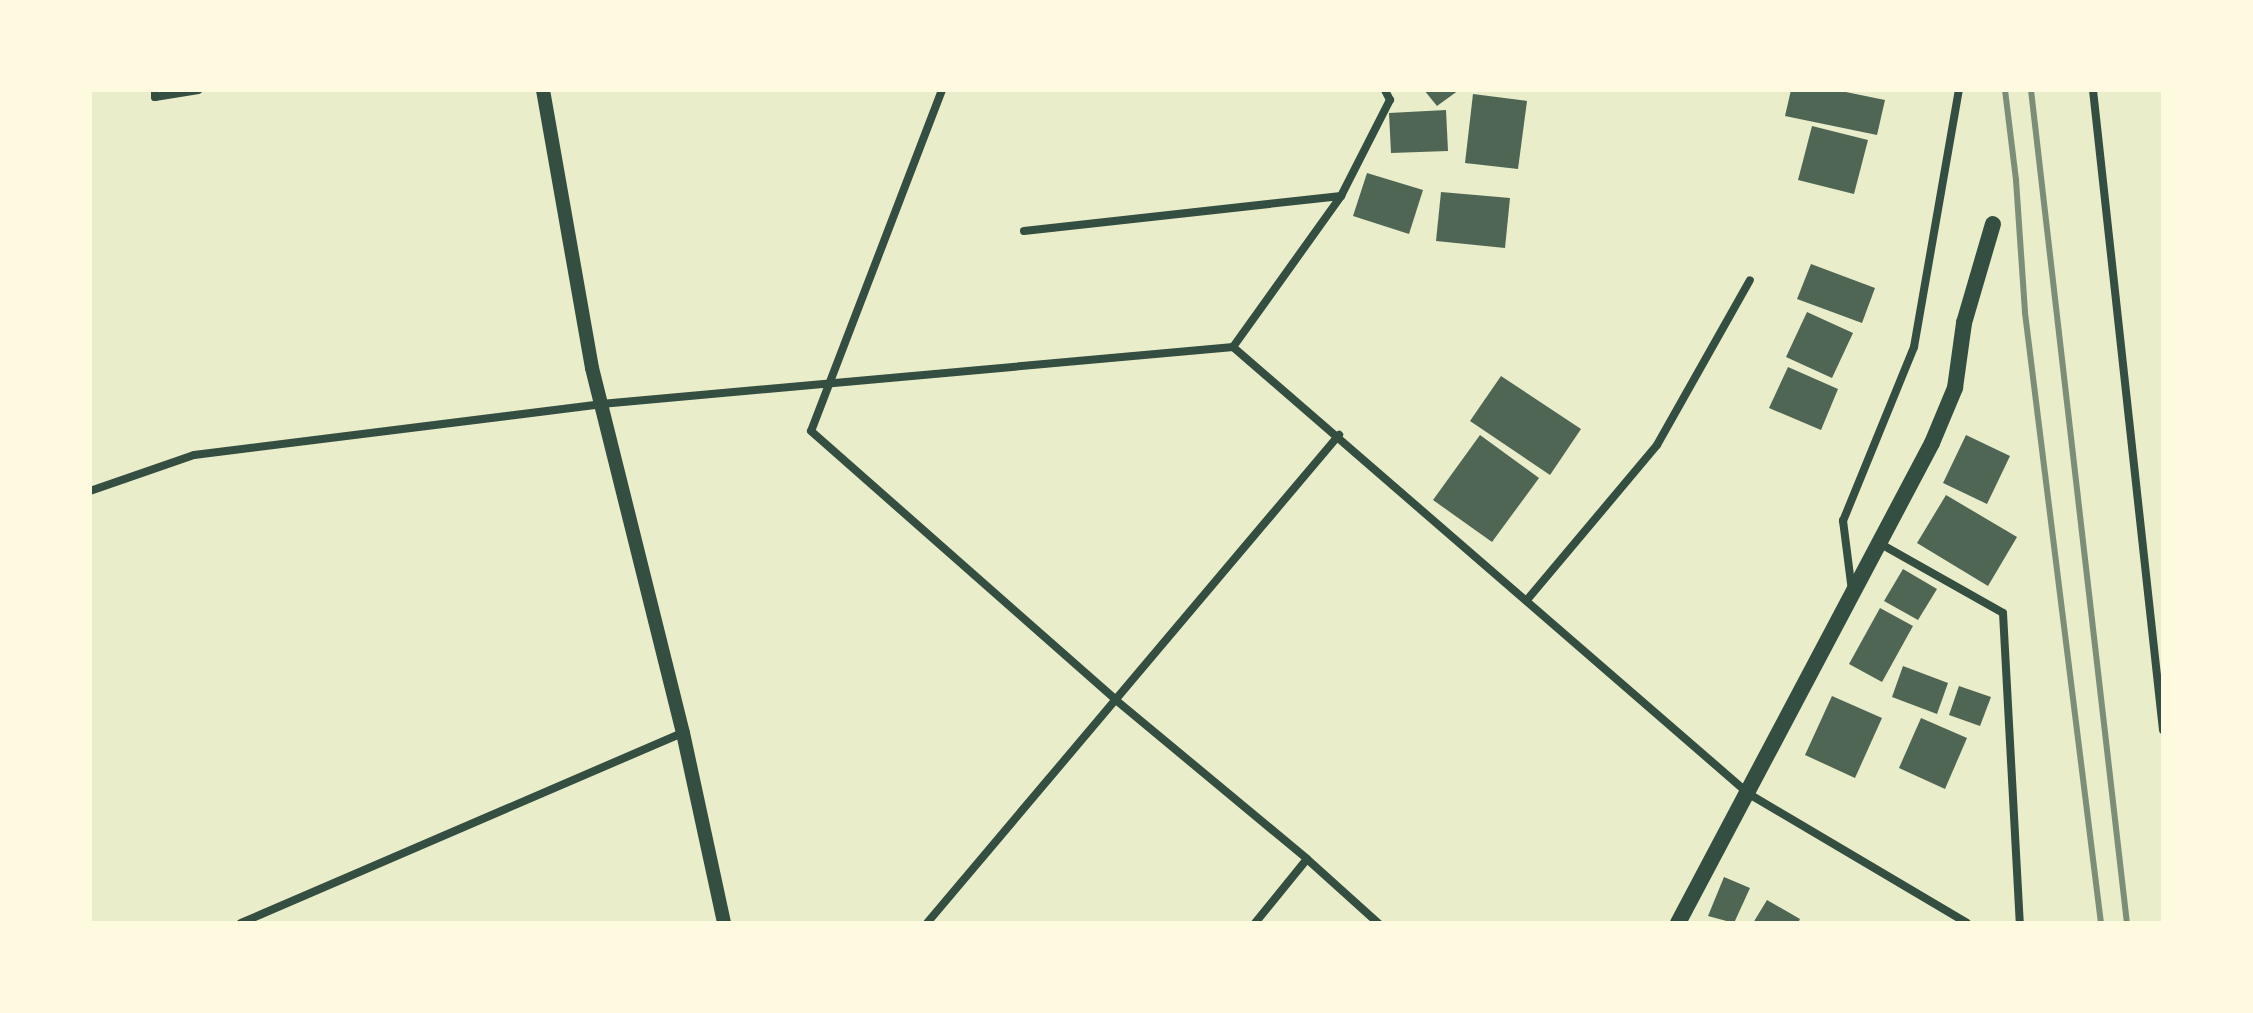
<!DOCTYPE html>
<html>
<head>
<meta charset="utf-8">
<style>
	body { margin:0 }
	#map { position:relative; width:2253px; height:1013px; overflow:hidden; background:#e9edc9; font-family:Commissioner,sans-serif }
	div>[style] { position:absolute }
	[style*='--x'] { left:calc(var(--x)*1px); top:calc(var(--y)*1px); width:calc(var(--w)*1px); rotate:calc(var(--a)*1deg) }
	.building>* { inset:0; background:#4f6655 }
	.minor>* { height:8px; margin:-4px; padding:0 4px; transform-origin:4px; border-radius:4px; background:#344e41 }
	.tertiary>* { height:14px; margin:-7px; padding:0 7px; transform-origin:7px; border-radius:7px; background:#344e41 }
	.secondary>* { height:16px; margin:-8px; padding:0 8px; transform-origin:8px; border-radius:8px; background:#344e41 }
	.rail>* { height:6px; margin:-3px; padding:0 3px; transform-origin:3px; border-radius:3px; background:#7c8e77 }
	span { translate:-50% -50%; white-space:nowrap; text-align:center; line-height:1.15; -webkit-text-stroke:6px #fefae0; paint-order:stroke }
	.frame { position:absolute; inset:0; border:92px solid #fefae0; pointer-events:none }
</style>
</head>
<body>
<div id="map">
	<div class="building">
		<i style="clip-path:polygon(1424px 90px,1459px 90px,1437px 106px)"></i>
		<i style="clip-path:polygon(1791px 90px,1836px 90px,1885px 100px,1877px 135px,1785px 116px)"></i>
		<i style="clip-path:polygon(1473px 94px,1527px 101px,1518px 169px,1465px 163px)"></i>
		<i style="clip-path:polygon(1446px 110px,1448px 151px,1391px 153px,1389px 113px)"></i>
		<i style="clip-path:polygon(1812px 126px,1868px 140px,1854px 194px,1798px 180px)"></i>
		<i style="clip-path:polygon(1367px 173px,1423px 190px,1409px 234px,1353px 216px)"></i>
		<i style="clip-path:polygon(1441px 192px,1510px 198px,1505px 248px,1436px 241px)"></i>
		<i style="clip-path:polygon(1811px 264px,1875px 288px,1862px 323px,1797px 299px)"></i>
		<i style="clip-path:polygon(1807px 312px,1853px 333px,1832px 378px,1786px 357px)"></i>
		<i style="clip-path:polygon(1788px 367px,1838px 389px,1821px 430px,1769px 408px)"></i>
		<i style="clip-path:polygon(1501px 376px,1581px 429px,1550px 475px,1470px 421px)"></i>
		<i style="clip-path:polygon(1480px 435px,1539px 478px,1492px 542px,1433px 500px)"></i>
		<i style="clip-path:polygon(1966px 435px,2010px 456px,1987px 504px,1943px 483px)"></i>
		<i style="clip-path:polygon(1946px 495px,2017px 537px,1988px 586px,1917px 543px)"></i>
		<i style="clip-path:polygon(1903px 569px,1937px 589px,1918px 620px,1884px 601px)"></i>
		<i style="clip-path:polygon(1880px 608px,1913px 626px,1882px 682px,1849px 664px)"></i>
		<i style="clip-path:polygon(1903px 666px,1948px 683px,1937px 714px,1892px 697px)"></i>
		<i style="clip-path:polygon(1959px 686px,1991px 697px,1980px 726px,1949px 715px)"></i>
		<i style="clip-path:polygon(1832px 696px,1882px 718px,1855px 778px,1805px 755px)"></i>
		<i style="clip-path:polygon(1921px 718px,1967px 738px,1945px 789px,1899px 768px)"></i>
		<i style="clip-path:polygon(1724px 877px,1750px 888px,1734px 923px,1708px 916px)"></i>
		<i style="clip-path:polygon(1767px 900px,1800px 919px,1798px 923px,1753px 923px)"></i>
	</div>
	<div class="minor">
		<i style="--x:155;--y:90;--w:7;--a:90"></i>
		<i style="--x:155;--y:97;--w:44;--a:-9.2"></i>
		<i style="--x:942;--y:90;--w:365;--a:111"></i>
		<i style="--x:811;--y:431;--w:408;--a:41.4"></i>
		<i style="--x:1117;--y:701;--w:247;--a:39.7"></i>
		<i style="--x:1307;--y:859;--w:96;--a:42"></i>
		<i style="--x:2093;--y:90;--w:644;--a:83.76"></i>
		<i style="--x:1024;--y:231;--w:319;--a:-6.3"></i>
		<i style="--x:1233;--y:347;--w:186;--a:-54.4"></i>
		<i style="--x:1341;--y:196;--w:108;--a:-63"></i>
		<i style="--x:1390;--y:100;--w:11;--a:-117"></i>
		<i style="--x:90;--y:491;--w:110;--a:-19.1"></i>
		<i style="--x:194;--y:455;--w:410;--a:-7.1"></i>
		<i style="--x:601;--y:404;--w:635;--a:-5.15"></i>
		<i style="--x:1233;--y:347;--w:683;--a:40.9"></i>
		<i style="--x:1749;--y:794;--w:253;--a:30.6"></i>
		<i style="--x:1879;--y:543;--w:142;--a:29.4"></i>
		<i style="--x:2003;--y:613;--w:310;--a:86.9"></i>
		<i style="--x:1852;--y:591;--w:71;--a:-97.3"></i>
		<i style="--x:1843;--y:521;--w:188;--a:-67.8"></i>
		<i style="--x:1914;--y:347;--w:261;--a:-80.1"></i>
		<i style="--x:1527;--y:600;--w:202;--a:-50"></i>
		<i style="--x:1657;--y:445;--w:189;--a:-60.6"></i>
		<i style="--x:241;--y:923;--w:481;--a:-23.3"></i>
		<i style="--x:927;--y:923;--w:639;--a:-49.83"></i>
		<i style="--x:1255;--y:923;--w:82;--a:-50.9"></i>
	</div>
	<div class="tertiary">
		<i style="--x:543;--y:90;--w:282;--a:80"></i>
		<i style="--x:592;--y:368;--w:376;--a:76"></i>
		<i style="--x:683;--y:733;--w:194;--a:77.8"></i>
	</div>
	<div class="secondary">
		<i style="--x:1678;--y:923;--w:543;--a:-62.11"></i>
		<i style="--x:1932;--y:443;--w:60;--a:-67.3"></i>
		<i style="--x:1955;--y:388;--w:66;--a:-82.1"></i>
		<i style="--x:1964;--y:323;--w:103;--a:-73.7"></i>
	</div>
	<div class="rail">
		<i style="--x:2005;--y:90;--w:91;--a:83"></i>
		<i style="--x:2016;--y:180;--w:133;--a:86.1"></i>
		<i style="--x:2025;--y:313;--w:615;--a:82.9"></i>
		<i style="--x:2031;--y:90;--w:839;--a:83.43"></i>
	</div>
	<div class="frame"></div>
</div>
</body>
</html>
